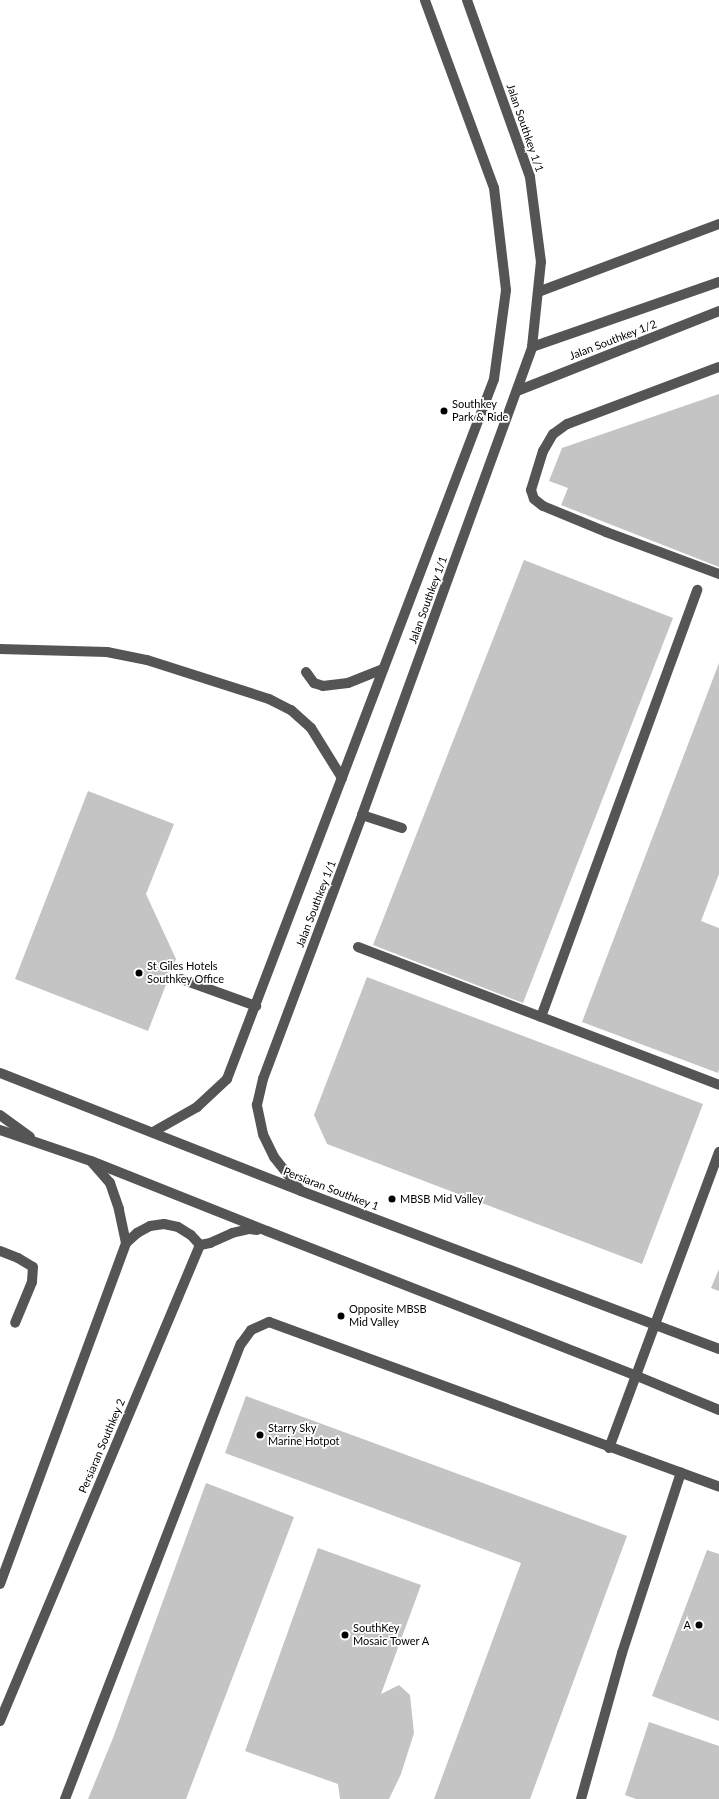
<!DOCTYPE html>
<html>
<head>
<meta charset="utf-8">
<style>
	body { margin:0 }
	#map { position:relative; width:719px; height:1799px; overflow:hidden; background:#fff; font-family:Lato,sans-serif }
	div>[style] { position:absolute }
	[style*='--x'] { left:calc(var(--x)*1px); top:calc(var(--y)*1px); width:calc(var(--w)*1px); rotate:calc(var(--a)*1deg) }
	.building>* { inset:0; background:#c4c4c4 }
	.minor>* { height:10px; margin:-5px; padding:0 5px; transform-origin:5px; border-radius:5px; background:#555 }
	.dots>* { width:11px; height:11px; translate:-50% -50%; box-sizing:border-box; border:2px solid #fff; border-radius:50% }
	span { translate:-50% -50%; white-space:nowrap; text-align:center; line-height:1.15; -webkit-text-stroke:3.5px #fff; paint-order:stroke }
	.street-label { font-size:11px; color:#000 }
	.poi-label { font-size:11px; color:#000 }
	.left { translate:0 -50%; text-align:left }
	.right { translate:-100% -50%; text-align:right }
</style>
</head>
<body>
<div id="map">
	<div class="building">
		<i style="clip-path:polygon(719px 394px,719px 567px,561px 505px,568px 488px,549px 481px,562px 448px)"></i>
		<i style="clip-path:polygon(524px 560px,673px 618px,523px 1003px,373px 945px)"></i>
		<i style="clip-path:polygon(719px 663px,719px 874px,701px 921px,719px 928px,719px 1069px,718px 1073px,582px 1022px)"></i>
		<i style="clip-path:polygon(88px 791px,174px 824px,146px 894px,176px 959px,148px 1031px,15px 979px)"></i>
		<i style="clip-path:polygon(367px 977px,703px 1104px,642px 1264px,327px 1144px,314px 1115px)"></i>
		<i style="clip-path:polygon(719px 1269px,719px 1291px,711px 1288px)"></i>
		<i style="clip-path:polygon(246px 1396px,627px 1536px,530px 1799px,434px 1799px,521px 1563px,225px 1453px)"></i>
		<i style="clip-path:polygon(206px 1483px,294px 1517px,186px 1799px,88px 1799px,113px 1738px)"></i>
		<i style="clip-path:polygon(318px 1548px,421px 1585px,381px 1694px,399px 1685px,410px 1695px,414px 1733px,401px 1774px,389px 1799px,340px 1799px,338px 1784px,245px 1751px)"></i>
		<i style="clip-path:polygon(707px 1550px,719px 1554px,719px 1721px,652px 1696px)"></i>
		<i style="clip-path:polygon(649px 1722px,719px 1746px,719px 1799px,636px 1799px,625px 1795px)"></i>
	</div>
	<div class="minor">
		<i style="--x:538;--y:292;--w:193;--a:-20.6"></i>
		<i style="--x:532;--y:347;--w:198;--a:-19.2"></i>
		<i style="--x:719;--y:367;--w:162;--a:159.4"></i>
		<i style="--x:567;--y:424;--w:17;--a:144"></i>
		<i style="--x:553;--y:434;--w:20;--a:120"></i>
		<i style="--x:543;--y:451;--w:41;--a:107.1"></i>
		<i style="--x:531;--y:490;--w:9;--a:72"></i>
		<i style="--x:534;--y:499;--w:11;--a:38"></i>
		<i style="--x:543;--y:506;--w:68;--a:22.4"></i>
		<i style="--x:606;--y:532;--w:121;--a:20.4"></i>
		<i style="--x:517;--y:391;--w:217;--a:-21.6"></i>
		<i style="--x:0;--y:649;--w:107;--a:1.6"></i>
		<i style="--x:107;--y:652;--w:41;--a:11.3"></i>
		<i style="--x:147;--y:660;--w:128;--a:17.7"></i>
		<i style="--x:269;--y:699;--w:25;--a:27"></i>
		<i style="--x:291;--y:710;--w:27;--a:42"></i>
		<i style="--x:311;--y:728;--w:59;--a:58.2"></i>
		<i style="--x:306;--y:672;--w:14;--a:54"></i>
		<i style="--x:314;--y:683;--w:9;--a:18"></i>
		<i style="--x:323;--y:686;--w:25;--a:-7"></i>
		<i style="--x:348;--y:683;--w:38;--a:-22"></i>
		<i style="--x:362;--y:815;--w:42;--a:18"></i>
		<i style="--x:358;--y:947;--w:386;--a:20.9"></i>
		<i style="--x:181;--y:979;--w:80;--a:19.8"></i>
		<i style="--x:541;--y:1017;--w:455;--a:-69.9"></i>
		<i style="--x:0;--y:1073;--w:323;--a:21.4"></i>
		<i style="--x:301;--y:1191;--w:447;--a:20.7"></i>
		<i style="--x:0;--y:1115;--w:37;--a:36"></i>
		<i style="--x:0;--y:1130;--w:96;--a:18.8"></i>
		<i style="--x:91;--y:1161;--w:189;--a:21.7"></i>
		<i style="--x:267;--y:1231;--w:397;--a:21.4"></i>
		<i style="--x:637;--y:1376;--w:89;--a:22.5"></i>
		<i style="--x:153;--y:1132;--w:51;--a:-29.6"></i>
		<i style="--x:197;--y:1107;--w:41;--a:-43"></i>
		<i style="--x:227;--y:1079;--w:749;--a:-69.12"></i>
		<i style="--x:494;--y:379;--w:90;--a:-82.3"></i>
		<i style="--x:506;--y:290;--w:103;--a:-96.7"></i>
		<i style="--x:494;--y:188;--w:200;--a:-110.2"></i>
		<i style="--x:301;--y:1191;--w:43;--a:-128.5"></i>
		<i style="--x:274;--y:1157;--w:25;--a:-116"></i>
		<i style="--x:263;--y:1134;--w:30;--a:-102"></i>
		<i style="--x:257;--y:1105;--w:27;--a:-77"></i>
		<i style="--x:263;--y:1079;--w:282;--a:-69.4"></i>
		<i style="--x:362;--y:815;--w:498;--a:-70"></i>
		<i style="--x:532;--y:347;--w:85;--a:-84"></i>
		<i style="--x:541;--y:262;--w:86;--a:-97.4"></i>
		<i style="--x:530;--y:177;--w:188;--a:-109.6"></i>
		<i style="--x:126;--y:1243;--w:15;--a:-42"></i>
		<i style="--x:137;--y:1233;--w:15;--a:-28"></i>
		<i style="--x:150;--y:1226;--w:14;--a:-8"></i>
		<i style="--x:164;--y:1224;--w:14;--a:12"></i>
		<i style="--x:178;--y:1227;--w:15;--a:32"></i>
		<i style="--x:191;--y:1235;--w:13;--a:48"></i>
		<i style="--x:0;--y:1251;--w:19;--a:21"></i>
		<i style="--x:18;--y:1258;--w:17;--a:31"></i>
		<i style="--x:33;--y:1267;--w:15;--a:94"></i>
		<i style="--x:32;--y:1282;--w:44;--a:112.5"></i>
		<i style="--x:609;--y:1448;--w:316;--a:-69.6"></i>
		<i style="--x:0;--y:1584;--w:364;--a:-69.7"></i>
		<i style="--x:126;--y:1243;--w:35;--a:-102"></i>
		<i style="--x:119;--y:1209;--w:28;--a:-109"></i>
		<i style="--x:110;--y:1183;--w:28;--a:-131"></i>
		<i style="--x:0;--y:1721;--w:516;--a:-67.21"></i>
		<i style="--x:200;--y:1245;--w:10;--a:-11"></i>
		<i style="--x:210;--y:1243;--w:24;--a:-24"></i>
		<i style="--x:232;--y:1233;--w:18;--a:-13"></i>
		<i style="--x:250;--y:1229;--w:7;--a:8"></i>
		<i style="--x:65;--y:1799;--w:488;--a:-68.9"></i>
		<i style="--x:241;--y:1344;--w:17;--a:-54"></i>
		<i style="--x:251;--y:1330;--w:20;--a:-24"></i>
		<i style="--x:269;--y:1322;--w:479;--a:20.1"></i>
		<i style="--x:581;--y:1799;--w:152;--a:-74.3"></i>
		<i style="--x:622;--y:1653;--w:190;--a:-71.9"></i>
	</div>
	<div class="dots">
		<i style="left:444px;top:411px;background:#000"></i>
		<i style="left:139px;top:973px;background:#000"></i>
		<i style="left:392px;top:1199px;background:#000"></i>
		<i style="left:341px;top:1316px;background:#000"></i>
		<i style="left:260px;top:1435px;background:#000"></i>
		<i style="left:699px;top:1625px;background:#000"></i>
		<i style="left:345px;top:1635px;background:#000"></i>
	</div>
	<div class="street-label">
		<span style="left:525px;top:128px;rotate:71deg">Jalan Southkey 1/1</span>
		<span style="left:613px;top:340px;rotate:-21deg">Jalan Southkey 1/2</span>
		<span style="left:428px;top:600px;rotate:-70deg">Jalan Southkey 1/1</span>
		<span style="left:316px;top:904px;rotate:-69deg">Jalan Southkey 1/1</span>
		<span style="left:331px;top:1189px;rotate:21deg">Persiaran Southkey 1</span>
		<span style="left:102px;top:1446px;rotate:-67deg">Persiaran Southkey 2</span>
	</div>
	<div class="poi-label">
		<span class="left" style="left:452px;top:411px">Southkey<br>Park &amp; Ride</span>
		<span class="left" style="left:147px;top:973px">St Giles Hotels<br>Southkey Office</span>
		<span class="left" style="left:400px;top:1199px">MBSB Mid Valley</span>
		<span class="left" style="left:349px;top:1316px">Opposite MBSB<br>Mid Valley</span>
		<span class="left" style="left:268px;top:1435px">Starry Sky<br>Marine Hotpot</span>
		<span class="right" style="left:691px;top:1625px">A</span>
		<span class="left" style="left:353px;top:1635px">SouthKey<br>Mosaic Tower A</span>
	</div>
</div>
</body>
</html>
